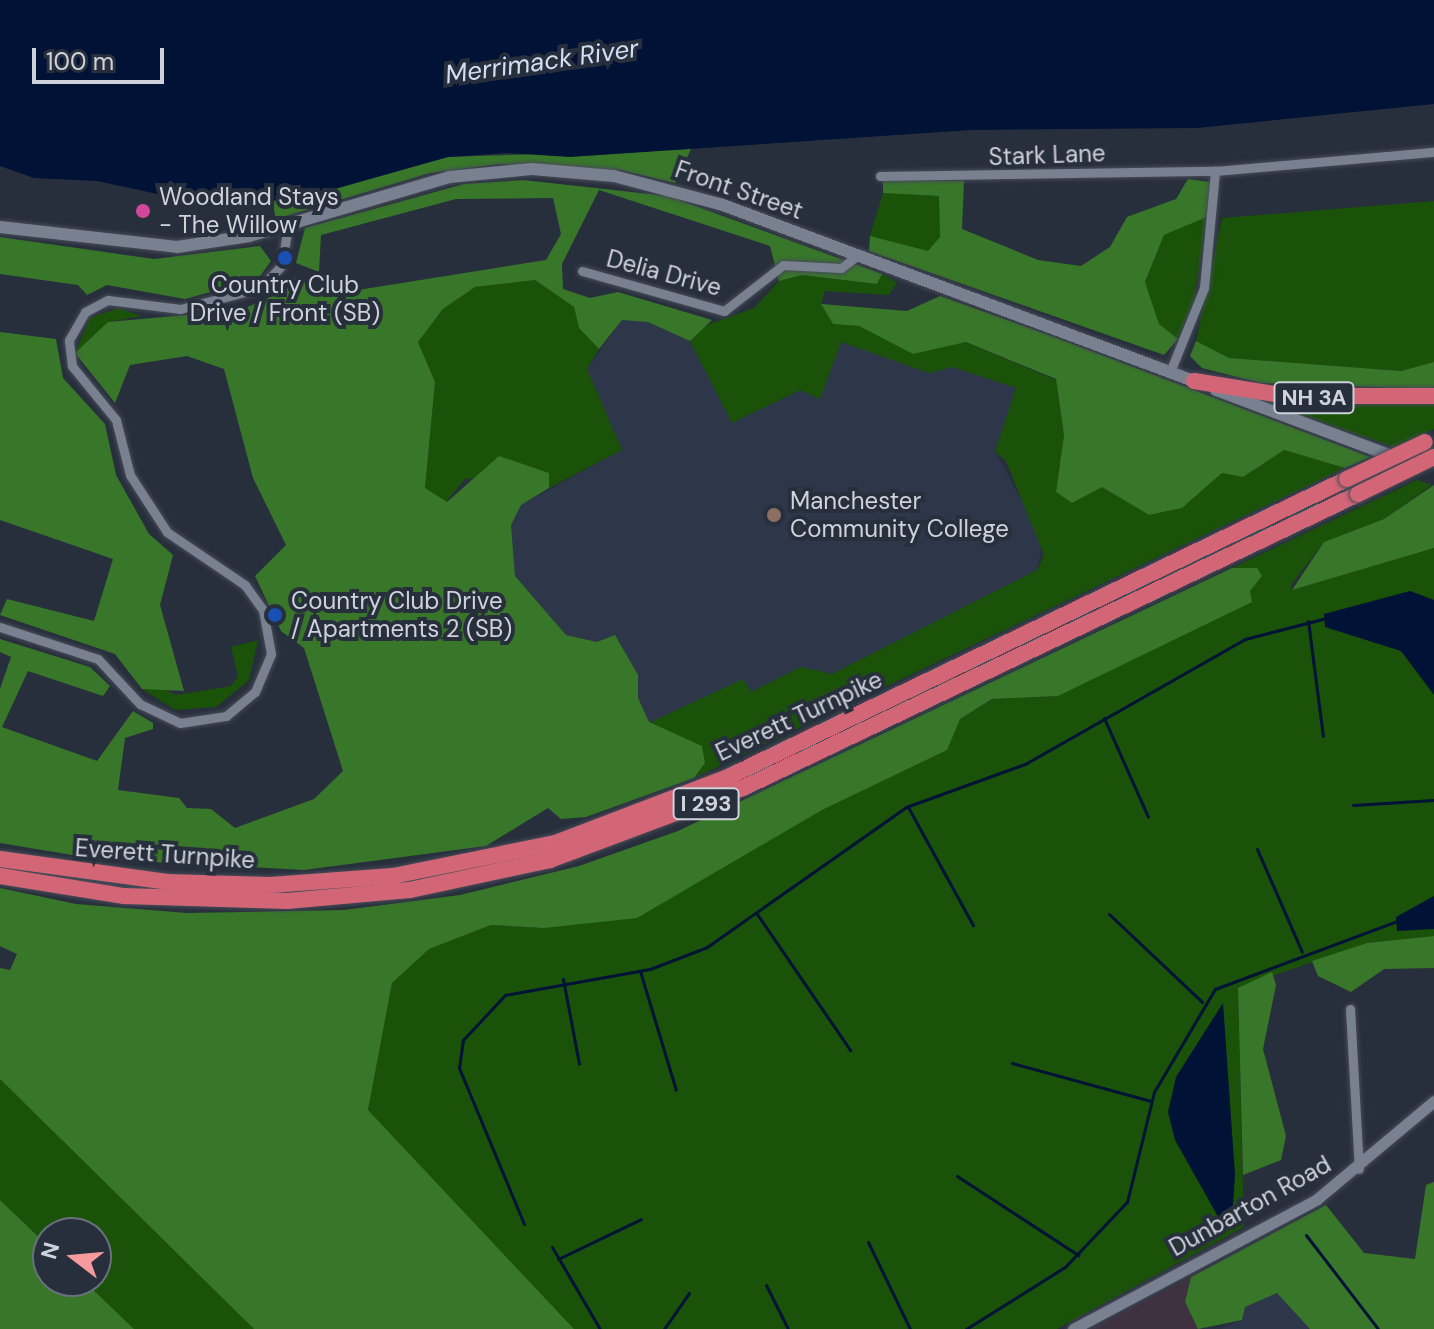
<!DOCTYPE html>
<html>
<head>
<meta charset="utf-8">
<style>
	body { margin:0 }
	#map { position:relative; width:1434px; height:1329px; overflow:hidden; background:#282f3c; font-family:"DM Sans",sans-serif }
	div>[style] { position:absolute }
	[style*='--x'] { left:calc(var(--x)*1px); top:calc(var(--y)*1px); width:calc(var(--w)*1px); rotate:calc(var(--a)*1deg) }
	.commercial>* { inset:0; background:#3e3140 }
	.built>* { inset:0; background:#2e374a }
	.green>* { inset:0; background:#195208 }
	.forest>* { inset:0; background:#387729 }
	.water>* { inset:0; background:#001236 }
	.stream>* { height:3px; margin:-1.5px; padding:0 1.5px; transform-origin:1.5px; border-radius:1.5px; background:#001236 }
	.roads { filter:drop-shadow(0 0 2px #464b57) drop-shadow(0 0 2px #464b57) }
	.minor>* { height:9px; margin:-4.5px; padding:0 4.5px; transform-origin:4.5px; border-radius:4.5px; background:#798191 }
	.tertiary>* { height:11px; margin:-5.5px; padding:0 5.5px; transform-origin:5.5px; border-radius:5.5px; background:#798191 }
	.secondary>* { height:12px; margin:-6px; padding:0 6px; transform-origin:6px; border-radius:6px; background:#798191 }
	.motorway>* { height:16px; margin:-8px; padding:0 8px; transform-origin:8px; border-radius:8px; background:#d26677 }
	.bridges { filter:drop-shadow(0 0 2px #464b57) drop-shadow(0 0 2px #464b57) }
	.motorway-bridge>* { height:16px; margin:-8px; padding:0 8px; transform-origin:8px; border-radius:8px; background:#d26677 }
	.dots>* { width:22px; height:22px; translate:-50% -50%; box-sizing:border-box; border:4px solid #282f3c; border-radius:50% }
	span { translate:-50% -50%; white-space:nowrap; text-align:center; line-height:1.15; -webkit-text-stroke:8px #282f3c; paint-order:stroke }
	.shield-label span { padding:2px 6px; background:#282f3c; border:2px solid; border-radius:6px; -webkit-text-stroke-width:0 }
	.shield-label { font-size:22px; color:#ced2db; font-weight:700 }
	.street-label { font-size:24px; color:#ced2db }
	.poi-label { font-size:24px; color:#ced2db }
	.left { translate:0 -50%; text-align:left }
	.water-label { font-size:26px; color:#d1dff3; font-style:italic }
	.north { position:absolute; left:32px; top:1217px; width:80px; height:80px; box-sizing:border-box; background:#282f3c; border:2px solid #6a707c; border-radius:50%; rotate:286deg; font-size:22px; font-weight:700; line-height:32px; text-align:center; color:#ced2db }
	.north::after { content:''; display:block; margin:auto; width:28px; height:36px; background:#f59b9e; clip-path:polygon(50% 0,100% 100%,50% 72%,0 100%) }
	.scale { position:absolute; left:32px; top:48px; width:132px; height:36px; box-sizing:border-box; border:4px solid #ced2db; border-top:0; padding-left:10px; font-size:24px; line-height:28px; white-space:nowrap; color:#ced2db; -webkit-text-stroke:6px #282f3c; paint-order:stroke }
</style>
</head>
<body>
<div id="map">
	<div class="commercial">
		<i style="clip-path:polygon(1191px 1277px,1185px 1302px,1198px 1329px,1092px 1329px)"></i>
	</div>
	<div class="built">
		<i style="clip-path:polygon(622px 320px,648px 322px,690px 341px,732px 423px,801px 390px,841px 342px,929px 373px,953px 367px,1017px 388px,995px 452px,1043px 539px,1037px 570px,832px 674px,801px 667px,751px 692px,649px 723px,638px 698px,638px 675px,597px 642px,566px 635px,515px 576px,511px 525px,521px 505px,622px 450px,587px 369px)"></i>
		<i style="clip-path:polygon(1277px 1293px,1310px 1329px,1221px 1329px,1242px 1320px,1245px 1307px)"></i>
	</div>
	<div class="green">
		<i style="clip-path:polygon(883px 193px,939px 196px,940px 238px,929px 252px,870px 236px)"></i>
		<i style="clip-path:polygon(1434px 201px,1434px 362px,1401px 371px,1229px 358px,1196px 341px,1222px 218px)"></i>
		<i style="clip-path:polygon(1207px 217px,1194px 300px,1178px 339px,1159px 324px,1145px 283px,1164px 235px)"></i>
		<i style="clip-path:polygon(882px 274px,897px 282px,889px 295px,825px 291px,821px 304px,833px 323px,859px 326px,913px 354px,965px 342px,1056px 380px,1064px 435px,1056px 492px,1102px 487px,1149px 515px,1182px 508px,1222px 473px,1243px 477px,1284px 450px,1345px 468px,694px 778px,705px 763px,649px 723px,743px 679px,751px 692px,801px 667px,832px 674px,1037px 570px,1044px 555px,1006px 461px,995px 452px,1016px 388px,953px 367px,929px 373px,841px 342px,820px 399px,800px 390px,732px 423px,690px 341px,693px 330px,754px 308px,779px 281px,802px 275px,877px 284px)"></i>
		<i style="clip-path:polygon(535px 280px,574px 307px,579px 328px,599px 349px,587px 369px,622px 450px,549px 488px,549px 473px,465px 479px,446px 502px,425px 488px,435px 382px,418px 342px,443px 309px,475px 287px)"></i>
		<i style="clip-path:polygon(118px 308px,142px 316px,108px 322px,75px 353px,90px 318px)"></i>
		<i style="clip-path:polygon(1247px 396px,1335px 405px,1434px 402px,1434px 429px,1394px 447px)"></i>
		<i style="clip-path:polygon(1417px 480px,1432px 485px,1384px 519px,1324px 542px,1291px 585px,1292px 590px,1434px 548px,1434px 936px,1367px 943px,1238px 988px,1244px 1227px,1057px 1329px,574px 1329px,368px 1110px,392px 983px,429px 949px,491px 925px,544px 928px,822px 810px,946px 750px,960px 719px,993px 699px,1058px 696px,1240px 572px,1232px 568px)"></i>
		<i style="clip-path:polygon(258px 640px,249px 680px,216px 707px,175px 710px,142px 689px,156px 685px,176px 695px,231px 686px,238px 676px,231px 647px)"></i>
		<i style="clip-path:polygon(0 1079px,254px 1329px,134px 1329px,84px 1281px,96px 1281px,96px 1233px,48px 1233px,48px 1246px,0 1200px)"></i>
	</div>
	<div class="forest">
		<i style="clip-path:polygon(691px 149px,675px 183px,621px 170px,499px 164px,430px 173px,276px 219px,272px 201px,448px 157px)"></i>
		<i style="clip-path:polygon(1188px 179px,1210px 182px,1207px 217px,1164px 235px,1145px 282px,1159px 324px,1178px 339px,1164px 355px,869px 251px,870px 236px,928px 251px,940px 237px,939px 196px,883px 193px,883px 180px,964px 181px,962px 229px,1038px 260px,1081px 266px,1110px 247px,1127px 217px,1176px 199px)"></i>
		<i style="clip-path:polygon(523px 180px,668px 196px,882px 274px,877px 284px,802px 275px,779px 281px,770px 246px,599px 190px,562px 264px,563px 289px,590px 298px,618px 292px,712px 320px,690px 341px,648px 322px,622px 320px,599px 349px,579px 328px,574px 307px,535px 280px,475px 287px,443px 309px,418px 342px,435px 382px,425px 488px,447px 502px,499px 456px,549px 473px,549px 488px,521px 505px,511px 525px,515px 576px,566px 635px,597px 642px,615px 635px,638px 675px,638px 698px,649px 722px,702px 746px,705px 763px,694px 778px,586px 817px,561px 819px,548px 808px,486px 846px,304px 870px,96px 859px,0 843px,0 689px,11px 657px,0 652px,0 639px,90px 667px,110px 686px,103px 696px,28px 671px,2px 727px,97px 761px,133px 711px,153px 723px,153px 729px,125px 738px,118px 790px,179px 798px,187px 808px,211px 809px,235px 828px,314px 799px,343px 771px,304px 648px,281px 631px,255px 576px,286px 545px,253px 478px,224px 369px,187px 356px,130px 365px,115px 403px,75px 353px,108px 322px,241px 310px,272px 296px,291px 276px,333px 294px,546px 260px,561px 234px,553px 198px,456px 199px,321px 235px,319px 272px,296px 263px,305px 228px,464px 184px)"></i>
		<i style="clip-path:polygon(0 237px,154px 259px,260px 246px,271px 261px,258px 279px,185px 299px,107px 285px,87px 295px,78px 285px,0 274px)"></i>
		<i style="clip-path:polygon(940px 296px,1054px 337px,1370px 457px,1345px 468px,1284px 450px,1243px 477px,1222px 473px,1182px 508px,1149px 515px,1102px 487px,1072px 503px,1056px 492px,1064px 435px,1056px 379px,966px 342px,913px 354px,859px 326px,833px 324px,821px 304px,907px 311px)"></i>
		<i style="clip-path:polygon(0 332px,56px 339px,63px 378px,105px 424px,116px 475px,149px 534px,173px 555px,160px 605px,184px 691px,142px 689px,115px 654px,0 615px,7px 599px,94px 621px,113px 559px,0 520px)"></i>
		<i style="clip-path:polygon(1196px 341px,1229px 358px,1401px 371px,1434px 362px,1434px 389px,1261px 383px,1202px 368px,1190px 356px)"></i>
		<i style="clip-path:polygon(1434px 485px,1434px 548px,1292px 590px,1324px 542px,1384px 519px)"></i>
		<i style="clip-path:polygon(1232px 568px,1257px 568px,1262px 576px,1250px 591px,1252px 602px,1058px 696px,992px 699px,960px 719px,947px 750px,822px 810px,637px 918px,544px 928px,491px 925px,429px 949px,392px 983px,368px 1110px,574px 1329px,254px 1329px,0 1079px,0 968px,10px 970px,17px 954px,0 946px,0 888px,76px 904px,187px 913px,344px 910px,460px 895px,579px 866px,678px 831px)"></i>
		<i style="clip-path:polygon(1434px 936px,1434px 968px,1384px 969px,1351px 992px,1318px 976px,1312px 961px,1367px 943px)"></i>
		<i style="clip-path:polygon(1272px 972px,1276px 985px,1263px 1049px,1286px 1136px,1281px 1160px,1243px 1175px,1238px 988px)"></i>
		<i style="clip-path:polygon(1434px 1182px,1434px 1329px,1310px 1329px,1277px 1293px,1245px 1307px,1242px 1320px,1198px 1329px,1185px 1302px,1191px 1277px,1326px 1205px,1364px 1253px,1415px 1259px,1426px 1185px)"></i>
		<i style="clip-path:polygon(0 1200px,48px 1246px,48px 1281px,84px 1281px,134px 1329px,0 1329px)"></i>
	</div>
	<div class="water">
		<i style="clip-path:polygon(0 0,1434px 0,1434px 104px,1197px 128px,971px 130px,570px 157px,507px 153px,448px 157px,296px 200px,195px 202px,97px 181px,34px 178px,0 166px)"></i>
		<i style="clip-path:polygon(1410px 591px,1434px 600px,1434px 695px,1401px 651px,1325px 627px,1324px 614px)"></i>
		<i style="clip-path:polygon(1434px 896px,1434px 929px,1397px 931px,1396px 917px)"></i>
		<i style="clip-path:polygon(1223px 1003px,1235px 1175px,1232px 1220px,1221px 1222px,1175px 1140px,1168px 1112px,1176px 1077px)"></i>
	</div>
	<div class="stream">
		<i style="--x:1308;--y:621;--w:116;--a:82.6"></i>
		<i style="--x:1104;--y:718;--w:108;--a:66"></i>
		<i style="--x:1353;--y:805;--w:81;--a:-3.5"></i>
		<i style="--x:908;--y:807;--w:135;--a:61.2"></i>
		<i style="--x:1257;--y:849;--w:112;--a:66.4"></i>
		<i style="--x:757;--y:914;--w:165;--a:55.6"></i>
		<i style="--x:1109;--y:914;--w:128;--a:43.4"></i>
		<i style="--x:640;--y:971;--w:124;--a:73.2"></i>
		<i style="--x:563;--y:979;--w:86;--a:79.3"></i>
		<i style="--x:1012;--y:1063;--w:144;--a:15.3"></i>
		<i style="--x:957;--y:1176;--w:145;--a:33.1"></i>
		<i style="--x:524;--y:1224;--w:169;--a:-112.6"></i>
		<i style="--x:459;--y:1068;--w:28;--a:-82"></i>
		<i style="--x:463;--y:1040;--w:62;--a:-47"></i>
		<i style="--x:505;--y:995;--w:147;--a:-10.2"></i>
		<i style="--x:650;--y:969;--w:61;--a:-21.1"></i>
		<i style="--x:707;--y:947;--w:243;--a:-35.1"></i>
		<i style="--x:906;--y:807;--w:127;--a:-19.9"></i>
		<i style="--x:1025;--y:764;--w:253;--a:-29.6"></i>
		<i style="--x:1245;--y:639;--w:84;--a:-14.5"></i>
		<i style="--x:1306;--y:1235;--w:118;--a:52.5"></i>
		<i style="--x:868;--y:1242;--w:97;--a:64.2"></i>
		<i style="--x:552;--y:1247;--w:95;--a:59.7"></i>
		<i style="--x:558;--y:1259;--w:92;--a:-25.7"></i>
		<i style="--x:766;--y:1285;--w:49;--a:63.4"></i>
		<i style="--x:664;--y:1329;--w:44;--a:-55.2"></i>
		<i style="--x:966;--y:1329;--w:117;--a:-32.1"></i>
		<i style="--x:1065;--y:1267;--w:90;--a:-46.4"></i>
		<i style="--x:1127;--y:1202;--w:113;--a:-76.2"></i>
		<i style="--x:1154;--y:1092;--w:120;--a:-59.4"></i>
		<i style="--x:1215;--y:989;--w:194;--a:-20.5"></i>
	</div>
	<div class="roads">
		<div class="minor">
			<i style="--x:880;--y:176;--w:335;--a:-0.9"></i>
			<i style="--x:1215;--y:171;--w:220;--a:-5"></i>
			<i style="--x:582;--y:271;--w:148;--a:15.7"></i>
			<i style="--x:724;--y:311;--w:75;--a:-37.9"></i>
			<i style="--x:783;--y:265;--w:58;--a:3"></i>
			<i style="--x:841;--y:268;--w:20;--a:-37"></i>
			<i style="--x:1170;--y:372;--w:91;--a:-68"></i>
			<i style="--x:1204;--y:288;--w:118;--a:-84.6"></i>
			<i style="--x:0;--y:627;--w:103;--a:18.1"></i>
			<i style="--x:98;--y:659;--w:62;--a:47"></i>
			<i style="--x:140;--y:704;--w:44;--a:25.4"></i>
			<i style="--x:180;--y:723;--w:47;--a:-8.7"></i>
			<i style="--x:226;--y:716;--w:38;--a:-40"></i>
			<i style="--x:255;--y:692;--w:41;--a:-67.2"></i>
			<i style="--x:271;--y:654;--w:45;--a:-100.3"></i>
			<i style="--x:263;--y:610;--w:31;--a:-126"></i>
			<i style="--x:245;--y:585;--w:94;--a:-145.8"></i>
			<i style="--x:167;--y:532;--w:68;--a:-123"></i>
			<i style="--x:130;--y:475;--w:57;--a:-104.3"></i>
			<i style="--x:116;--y:420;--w:70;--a:-129.2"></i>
			<i style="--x:72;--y:366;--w:26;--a:-97"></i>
			<i style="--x:69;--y:340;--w:32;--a:-60"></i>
			<i style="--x:85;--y:312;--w:26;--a:-28"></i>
			<i style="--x:108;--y:300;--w:73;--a:7.1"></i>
			<i style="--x:180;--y:309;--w:83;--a:-14.7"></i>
			<i style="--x:260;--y:288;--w:32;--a:-46"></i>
			<i style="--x:282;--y:265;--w:40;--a:-81.5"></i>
			<i style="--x:1350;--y:1009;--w:160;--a:86.8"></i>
		</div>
		<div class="tertiary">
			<i style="--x:1073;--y:1329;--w:276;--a:-28"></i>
			<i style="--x:1317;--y:1199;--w:153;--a:-39.9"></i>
		</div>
		<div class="secondary">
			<i style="--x:0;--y:227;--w:178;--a:6.4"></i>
			<i style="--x:177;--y:247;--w:73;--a:-8.7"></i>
			<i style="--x:249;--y:236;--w:209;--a:-16.4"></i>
			<i style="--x:449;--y:177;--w:83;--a:-5.5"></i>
			<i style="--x:532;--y:169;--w:82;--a:4.9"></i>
			<i style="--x:614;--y:176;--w:113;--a:14.9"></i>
			<i style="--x:723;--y:205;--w:508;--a:20.5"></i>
			<i style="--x:1216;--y:390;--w:193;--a:20.6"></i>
		</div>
		<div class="motorway">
			<i style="--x:1194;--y:381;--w:95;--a:9.1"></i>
			<i style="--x:1288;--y:396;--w:146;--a:0"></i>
			<i style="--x:0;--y:859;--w:169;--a:7.8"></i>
			<i style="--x:167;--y:882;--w:103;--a:1.7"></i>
			<i style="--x:270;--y:885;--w:123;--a:-4.2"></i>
			<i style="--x:393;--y:876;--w:165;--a:-11.5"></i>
			<i style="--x:555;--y:843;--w:185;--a:-20.9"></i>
			<i style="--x:728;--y:777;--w:687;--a:-25.71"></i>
			<i style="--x:0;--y:876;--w:126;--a:9.2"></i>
			<i style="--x:124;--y:896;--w:163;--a:1.8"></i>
			<i style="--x:287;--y:901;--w:123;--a:-5.1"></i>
			<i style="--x:410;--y:890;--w:143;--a:-12.1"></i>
			<i style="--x:550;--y:860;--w:206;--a:-20.5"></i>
			<i style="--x:743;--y:788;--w:682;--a:-25.55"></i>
		</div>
	</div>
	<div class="bridges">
		<div class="motorway-bridge">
			<i style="--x:1347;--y:479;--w:86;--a:-25.4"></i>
			<i style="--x:1358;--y:494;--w:85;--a:-26"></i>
		</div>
	</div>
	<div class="dots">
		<i style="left:143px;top:211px;background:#d1479c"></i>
		<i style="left:285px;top:258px;background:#1a4fb4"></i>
		<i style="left:774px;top:515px;background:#8d6e63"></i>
		<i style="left:275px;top:615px;background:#1a4fb4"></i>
	</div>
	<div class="shield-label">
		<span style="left:1314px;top:398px">NH 3A</span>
		<span style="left:706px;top:804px">I 293</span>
	</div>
	<div class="street-label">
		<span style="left:1047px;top:155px;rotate:-2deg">Stark Lane</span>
		<span style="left:739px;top:190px;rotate:19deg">Front Street</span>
		<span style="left:664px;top:273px;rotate:15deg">Delia Drive</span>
		<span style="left:799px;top:716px;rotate:-25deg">Everett Turnpike</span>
		<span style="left:165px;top:854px;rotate:4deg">Everett Turnpike</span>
		<span style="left:1250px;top:1206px;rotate:-29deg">Dunbarton Road</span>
	</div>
	<div class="poi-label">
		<span class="left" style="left:159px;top:211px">Woodland Stays<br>- The Willow</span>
		<span style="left:285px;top:299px">Country Club<br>Drive / Front (SB)</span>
		<span class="left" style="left:790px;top:515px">Manchester<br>Community College</span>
		<span class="left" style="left:291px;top:615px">Country Club Drive<br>/ Apartments 2 (SB)</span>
	</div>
	<div class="water-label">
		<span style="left:542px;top:62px;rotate:-8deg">Merrimack River</span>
	</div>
	<div class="north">N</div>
	<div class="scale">100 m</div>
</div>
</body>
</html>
